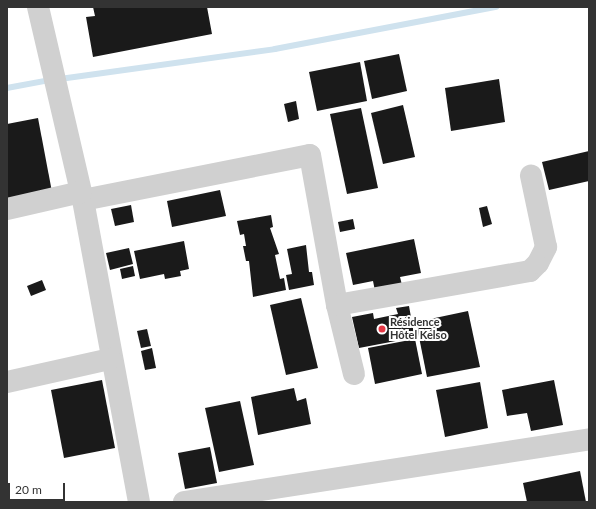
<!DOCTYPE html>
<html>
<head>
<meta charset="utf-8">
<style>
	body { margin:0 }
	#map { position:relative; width:596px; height:509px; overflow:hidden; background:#fff; font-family:Lato,sans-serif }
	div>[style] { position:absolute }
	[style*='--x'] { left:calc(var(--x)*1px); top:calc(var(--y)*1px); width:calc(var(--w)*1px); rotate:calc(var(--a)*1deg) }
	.stream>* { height:5.5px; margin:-2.75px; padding:0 2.75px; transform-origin:2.75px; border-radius:2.75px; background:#cfe2ee }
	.building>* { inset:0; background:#1a1a1a }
	.minor>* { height:22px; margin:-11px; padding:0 11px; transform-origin:11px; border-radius:11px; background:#d0d0d0 }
	.dots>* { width:11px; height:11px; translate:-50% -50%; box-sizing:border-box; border:2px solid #fff; border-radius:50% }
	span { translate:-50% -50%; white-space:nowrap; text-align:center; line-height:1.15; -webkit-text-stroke:4px #fff; paint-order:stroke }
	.poi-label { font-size:11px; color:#333; font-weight:700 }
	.left { translate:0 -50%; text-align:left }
	.frame { position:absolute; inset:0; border:8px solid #333; pointer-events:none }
	.scale { position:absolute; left:8px; top:483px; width:57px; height:18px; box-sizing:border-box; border:2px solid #333; border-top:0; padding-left:5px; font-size:12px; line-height:14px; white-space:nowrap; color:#333; -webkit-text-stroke:3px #fff; paint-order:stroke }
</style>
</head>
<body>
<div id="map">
	<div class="stream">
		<i style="--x:60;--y:79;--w:217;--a:-7.9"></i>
		<i style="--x:275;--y:49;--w:225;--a:-10.8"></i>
		<i style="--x:7;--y:88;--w:44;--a:-10.5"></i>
	</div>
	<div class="building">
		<i style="clip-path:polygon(93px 7px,207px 7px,212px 34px,93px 57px,86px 17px,95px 16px)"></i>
		<i style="clip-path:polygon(399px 54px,407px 91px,372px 99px,364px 61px)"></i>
		<i style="clip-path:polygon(360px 62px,367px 101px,317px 111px,309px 72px)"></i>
		<i style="clip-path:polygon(499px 79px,505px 122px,451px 131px,445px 88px)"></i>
		<i style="clip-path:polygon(296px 101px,299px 119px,288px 122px,284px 104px)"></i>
		<i style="clip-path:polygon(403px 105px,415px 157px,383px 164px,371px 113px)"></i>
		<i style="clip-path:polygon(361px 108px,378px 188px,347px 194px,330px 114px)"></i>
		<i style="clip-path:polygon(38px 118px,52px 192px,7px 201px,7px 124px)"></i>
		<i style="clip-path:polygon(589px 151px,589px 181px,549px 190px,542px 162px)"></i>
		<i style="clip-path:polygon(220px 190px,226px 216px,172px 227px,167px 201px)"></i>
		<i style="clip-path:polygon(131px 205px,134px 222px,115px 226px,111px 209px)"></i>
		<i style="clip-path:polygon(487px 206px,492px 224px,483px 227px,479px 208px)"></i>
		<i style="clip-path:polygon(271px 215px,273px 227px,270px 228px,279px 254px,275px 255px,280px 279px,284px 278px,286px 290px,253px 297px,249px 261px,246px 261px,243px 246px,246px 246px,244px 234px,240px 235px,237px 221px)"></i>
		<i style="clip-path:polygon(353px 219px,355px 229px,340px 232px,338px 222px)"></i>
		<i style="clip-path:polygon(414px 239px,421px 273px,400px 277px,402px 285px,375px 291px,373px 281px,353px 285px,346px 253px)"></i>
		<i style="clip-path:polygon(184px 241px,189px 269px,180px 271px,181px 276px,165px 279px,164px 274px,140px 279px,134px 251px)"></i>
		<i style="clip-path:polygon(306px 245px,309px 272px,312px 272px,314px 285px,289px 290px,286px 275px,292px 274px,287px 249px)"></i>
		<i style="clip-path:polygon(129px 248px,133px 264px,110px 270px,106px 253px)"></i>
		<i style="clip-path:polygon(133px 266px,135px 276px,122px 279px,120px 269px)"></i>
		<i style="clip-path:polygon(42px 280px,46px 290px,31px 296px,27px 286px)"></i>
		<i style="clip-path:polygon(301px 298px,318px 368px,286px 375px,270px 305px)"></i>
		<i style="clip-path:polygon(409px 306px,414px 334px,401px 337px,401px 340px,359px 348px,352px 317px,373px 313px,374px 319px,398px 314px,396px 308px)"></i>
		<i style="clip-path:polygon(468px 311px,480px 367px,427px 377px,416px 322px)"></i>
		<i style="clip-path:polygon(147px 329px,151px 346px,141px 348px,137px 331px)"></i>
		<i style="clip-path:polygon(415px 339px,422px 374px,375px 384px,368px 348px)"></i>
		<i style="clip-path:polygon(152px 348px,156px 368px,145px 370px,141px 351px)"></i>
		<i style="clip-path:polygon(102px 380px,115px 448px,64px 458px,51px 390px)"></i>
		<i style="clip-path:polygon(554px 380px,563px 425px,531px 431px,527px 413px,507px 416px,502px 390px)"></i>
		<i style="clip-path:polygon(480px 382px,488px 428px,445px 437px,436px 390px)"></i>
		<i style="clip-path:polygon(294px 388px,297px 401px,306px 398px,311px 424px,258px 435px,251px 397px)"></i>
		<i style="clip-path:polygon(240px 401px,254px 465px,219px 472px,205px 408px)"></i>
		<i style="clip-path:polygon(210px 447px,217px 483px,185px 489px,178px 453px)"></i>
		<i style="clip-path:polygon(580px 471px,586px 502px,527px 502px,523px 483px)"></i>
	</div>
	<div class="minor">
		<i style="--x:38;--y:7;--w:198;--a:76.9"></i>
		<i style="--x:83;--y:200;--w:307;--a:79.5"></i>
		<i style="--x:83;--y:200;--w:231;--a:-11.2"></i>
		<i style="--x:310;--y:155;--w:152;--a:79.8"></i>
		<i style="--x:337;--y:305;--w:71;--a:76.2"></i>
		<i style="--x:7;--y:209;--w:76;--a:-12.9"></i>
		<i style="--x:337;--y:305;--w:196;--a:-10"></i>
		<i style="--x:530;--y:271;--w:11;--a:-45"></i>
		<i style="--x:538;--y:263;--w:18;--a:-63"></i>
		<i style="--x:546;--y:247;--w:73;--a:-101.9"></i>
		<i style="--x:7;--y:382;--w:106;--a:-12.6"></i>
		<i style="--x:184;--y:502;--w:410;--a:-8.8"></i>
	</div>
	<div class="dots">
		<i style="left:382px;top:329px;background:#e63946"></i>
	</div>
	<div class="poi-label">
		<span class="left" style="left:390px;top:329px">Résidence<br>Hôtel Kelso</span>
	</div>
	<div class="frame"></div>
	<div class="scale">20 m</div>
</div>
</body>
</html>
